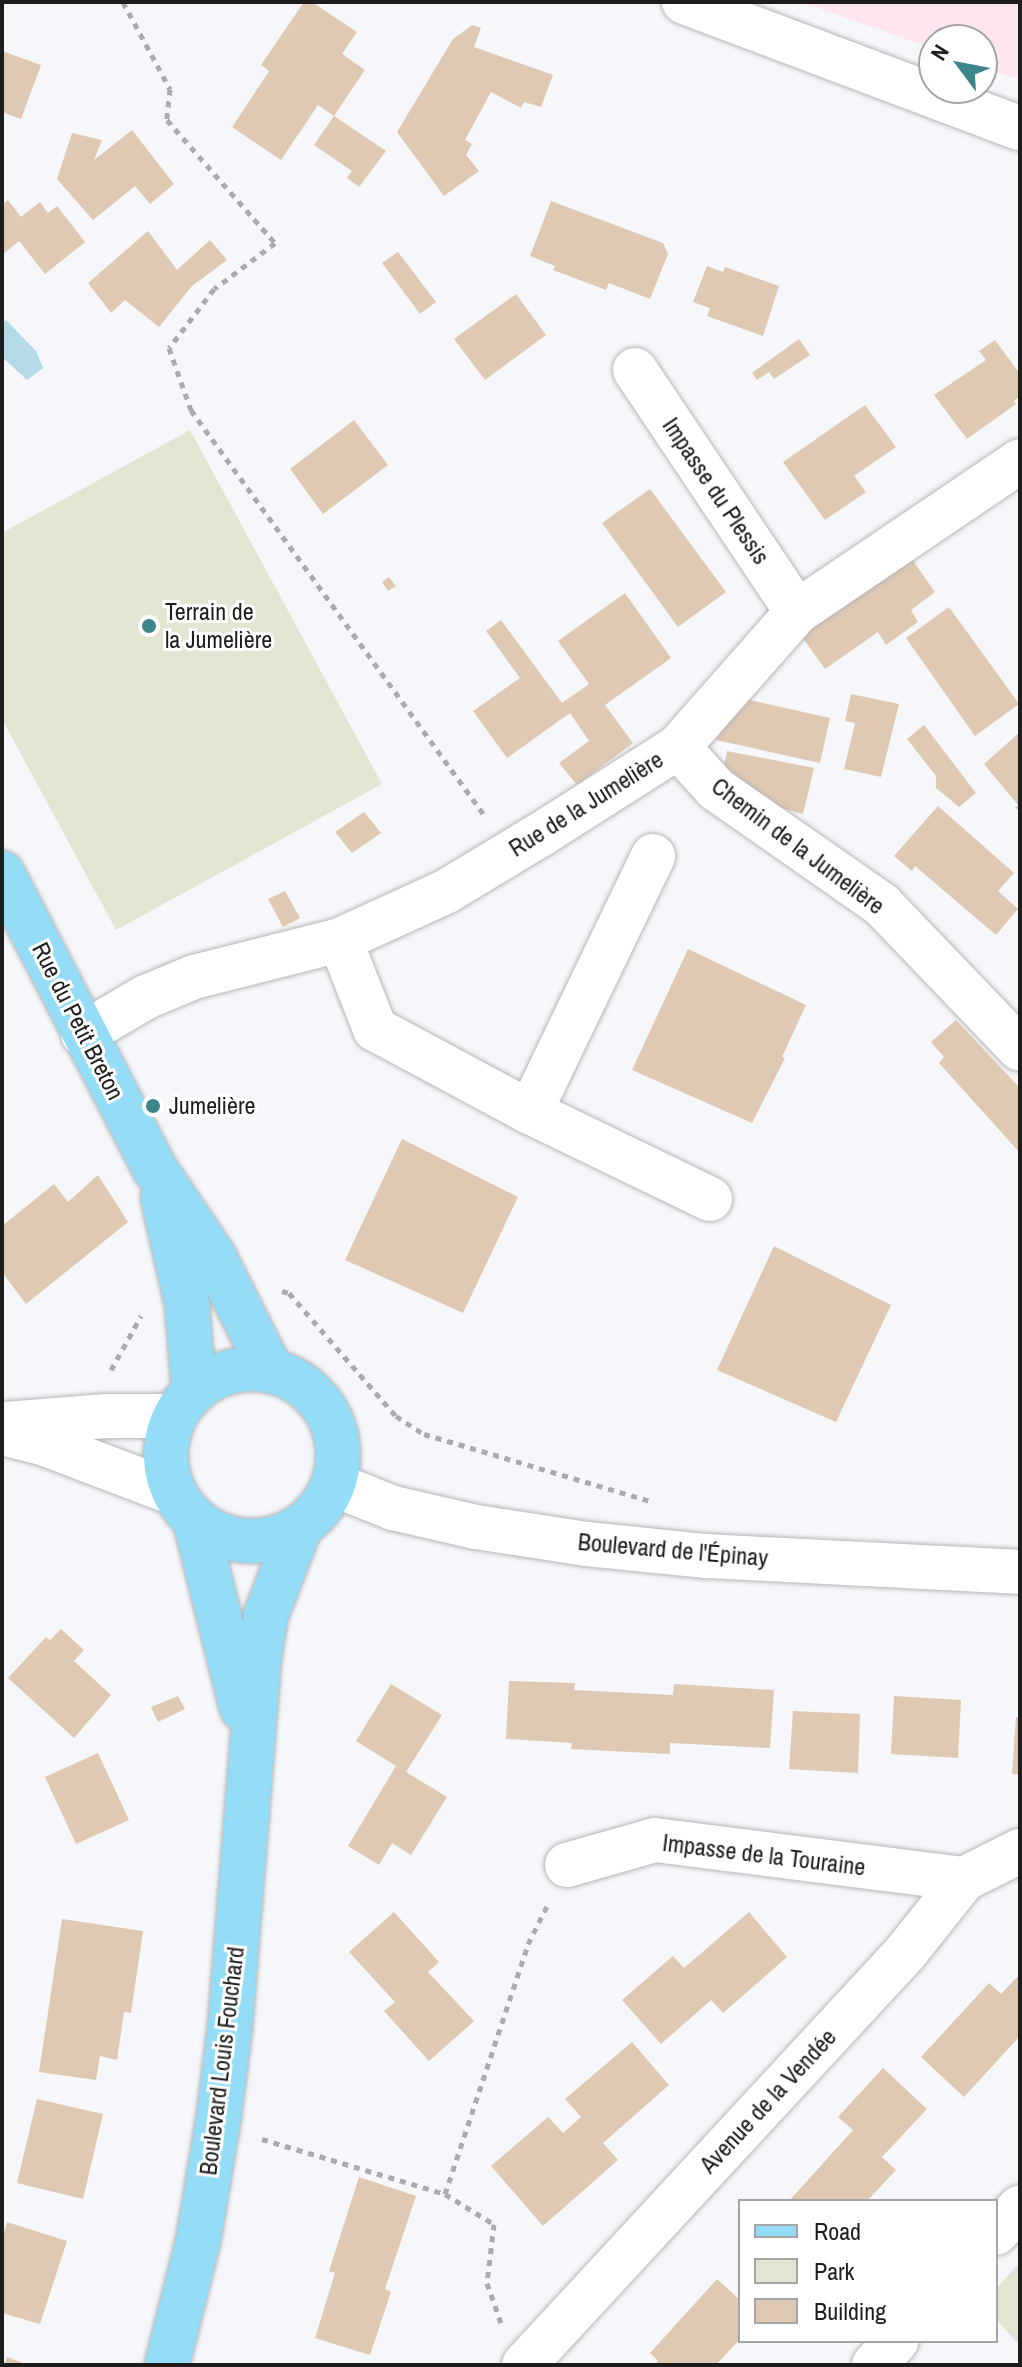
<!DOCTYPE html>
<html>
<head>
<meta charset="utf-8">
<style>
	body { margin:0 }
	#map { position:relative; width:1022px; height:2367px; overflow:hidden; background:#f6f7fa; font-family:"Archivo Narrow",sans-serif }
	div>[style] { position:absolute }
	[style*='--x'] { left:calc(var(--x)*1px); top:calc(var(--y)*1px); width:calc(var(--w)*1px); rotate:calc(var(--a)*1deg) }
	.industrial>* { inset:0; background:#fee6f0 }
	.green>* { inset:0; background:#e1e5d2 }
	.water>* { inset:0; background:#b6dae5 }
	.building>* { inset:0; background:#dfc9b2 }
	.path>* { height:5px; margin-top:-2.5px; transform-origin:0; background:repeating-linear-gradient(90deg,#aaabad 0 6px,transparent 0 12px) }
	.roads { filter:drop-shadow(0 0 2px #b5b6b8) drop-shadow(0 0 2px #b5b6b8) }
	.minor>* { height:44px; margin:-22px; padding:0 22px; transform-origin:22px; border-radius:22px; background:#fff }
	.major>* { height:44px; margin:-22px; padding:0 22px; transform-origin:22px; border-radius:22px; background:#95ddf7 }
	.major>.ring { margin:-22px; padding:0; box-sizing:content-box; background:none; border:44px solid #95ddf7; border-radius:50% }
	.dots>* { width:22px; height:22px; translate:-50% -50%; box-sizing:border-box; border:4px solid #fff; border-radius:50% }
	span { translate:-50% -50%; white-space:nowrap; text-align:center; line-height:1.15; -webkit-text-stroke:6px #fff; paint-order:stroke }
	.street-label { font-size:24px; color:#1d1d1e }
	.poi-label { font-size:24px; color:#1d1d1e }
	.left { translate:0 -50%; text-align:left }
	.frame { position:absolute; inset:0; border:4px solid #1d1d1e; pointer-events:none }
	.legend { position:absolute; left:738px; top:2199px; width:260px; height:144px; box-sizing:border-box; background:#fff; border:2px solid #a5a5a5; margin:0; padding:10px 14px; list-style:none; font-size:24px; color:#1d1d1e }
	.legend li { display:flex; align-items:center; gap:16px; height:40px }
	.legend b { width:40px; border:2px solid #a5a5a5 }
	.north { position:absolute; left:918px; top:24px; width:80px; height:80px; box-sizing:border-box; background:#fff; border:2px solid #a5a5a5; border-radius:50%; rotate:302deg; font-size:22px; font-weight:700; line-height:32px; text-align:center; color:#1d1d1e }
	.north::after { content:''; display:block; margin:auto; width:28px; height:36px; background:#3d858a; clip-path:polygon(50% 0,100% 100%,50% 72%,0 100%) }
</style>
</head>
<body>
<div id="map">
	<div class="industrial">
		<i style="clip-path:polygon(801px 2px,1020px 2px,1020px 80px,982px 66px,982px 40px,934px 40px,934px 49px)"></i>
	</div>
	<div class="green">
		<i style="clip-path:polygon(190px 430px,382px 784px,116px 930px,2px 719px,2px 533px)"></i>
		<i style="clip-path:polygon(1020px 2262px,1020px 2346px,996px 2319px,996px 2289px)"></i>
	</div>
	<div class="water">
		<i style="clip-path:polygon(6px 320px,36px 351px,43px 368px,27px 380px,2px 357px,2px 323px)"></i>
	</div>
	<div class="building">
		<i style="clip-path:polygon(304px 2px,312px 2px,357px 32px,342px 54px,365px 70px,334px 116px,318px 105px,281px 160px,232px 127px,269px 71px,261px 65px)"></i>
		<i style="clip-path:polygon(472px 25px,481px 28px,474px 47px,553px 75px,541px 107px,524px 102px,521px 108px,491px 92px,465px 140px,472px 144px,466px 155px,479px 171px,444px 196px,397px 132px,453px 39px)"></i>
		<i style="clip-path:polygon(2px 51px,41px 65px,21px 119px,2px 112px)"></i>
		<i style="clip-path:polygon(334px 116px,386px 151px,359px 187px,347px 178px,352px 171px,314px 145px)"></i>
		<i style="clip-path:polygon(132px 130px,174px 184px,150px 204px,135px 186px,93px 220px,57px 179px,72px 133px,102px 140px,94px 160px)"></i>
		<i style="clip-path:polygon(8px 200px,21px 217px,40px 202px,48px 213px,57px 206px,85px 242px,45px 274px,19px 241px,2px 255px,2px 205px)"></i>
		<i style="clip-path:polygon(551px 201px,663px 243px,668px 254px,650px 299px,609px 283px,606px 290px,553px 270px,555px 266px,530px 256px)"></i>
		<i style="clip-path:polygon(148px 231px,177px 270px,210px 240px,227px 260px,192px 286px,159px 327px,125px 300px,111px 313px,88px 283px)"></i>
		<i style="clip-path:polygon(398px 252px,436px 302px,420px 314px,382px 263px)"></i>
		<i style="clip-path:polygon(707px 266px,723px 272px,725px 267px,779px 286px,763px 336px,707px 316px,710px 308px,693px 302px)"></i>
		<i style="clip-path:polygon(516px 294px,546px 335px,485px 380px,454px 339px)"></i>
		<i style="clip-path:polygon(799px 339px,810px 355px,774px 379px,769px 372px,757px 380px,752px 373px)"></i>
		<i style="clip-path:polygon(995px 340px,1020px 374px,1020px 396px,1014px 401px,1016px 404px,967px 439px,934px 395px,986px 360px,979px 351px)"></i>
		<i style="clip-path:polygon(865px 405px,896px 447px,854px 476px,866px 492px,825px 520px,783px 462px)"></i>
		<i style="clip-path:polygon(354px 420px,388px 465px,323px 514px,290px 469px)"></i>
		<i style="clip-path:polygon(650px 489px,726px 592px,678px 627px,602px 523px)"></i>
		<i style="clip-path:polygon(909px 555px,935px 592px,911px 610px,918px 622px,886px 645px,878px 632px,825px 669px,797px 630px)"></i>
		<i style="clip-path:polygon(389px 577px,396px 586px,388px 591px,382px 582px)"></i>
		<i style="clip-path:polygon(625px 593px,671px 658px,605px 705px,633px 743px,577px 785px,559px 763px,589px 741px,570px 713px,507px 758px,473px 711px,520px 678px,486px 631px,501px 620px,562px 703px,589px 684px,558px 641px)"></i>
		<i style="clip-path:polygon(949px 607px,1019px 704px,975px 736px,906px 638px)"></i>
		<i style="clip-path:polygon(851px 694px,899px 704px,881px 777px,844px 769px,855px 723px,845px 721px)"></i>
		<i style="clip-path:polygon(741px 698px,830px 718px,820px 763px,716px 740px)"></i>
		<i style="clip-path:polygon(924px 725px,976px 793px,959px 807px,936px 788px,936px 776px,907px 739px)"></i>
		<i style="clip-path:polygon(1020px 732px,1020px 812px,1015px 807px,1018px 805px,984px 764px)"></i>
		<i style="clip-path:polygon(727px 751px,814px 768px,803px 814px,756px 801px,722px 776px)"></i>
		<i style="clip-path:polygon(938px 806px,1014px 873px,998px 891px,1018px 909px,996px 935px,915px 866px,912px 871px,894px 856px)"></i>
		<i style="clip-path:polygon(364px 812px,381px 833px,352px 853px,335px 832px)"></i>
		<i style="clip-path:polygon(285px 891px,300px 918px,283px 927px,268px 899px)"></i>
		<i style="clip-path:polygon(688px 949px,806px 1005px,782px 1057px,785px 1058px,752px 1123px,632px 1070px)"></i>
		<i style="clip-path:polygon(956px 1020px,1020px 1088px,1020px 1153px,939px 1063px,944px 1057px,931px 1042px)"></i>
		<i style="clip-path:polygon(402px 1139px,518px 1197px,463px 1313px,345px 1260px)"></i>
		<i style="clip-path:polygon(98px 1175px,128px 1222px,26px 1304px,2px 1272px,2px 1226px,54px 1184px,68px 1202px)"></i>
		<i style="clip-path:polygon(774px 1246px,891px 1305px,836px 1422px,717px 1370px)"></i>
		<i style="clip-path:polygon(61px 1629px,84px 1650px,74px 1661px,111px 1695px,74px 1738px,8px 1678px,46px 1637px,50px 1640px)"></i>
		<i style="clip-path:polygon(509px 1681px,575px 1683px,574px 1690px,673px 1695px,674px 1684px,774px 1690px,770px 1748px,670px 1743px,670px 1754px,571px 1749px,572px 1743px,506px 1739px)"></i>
		<i style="clip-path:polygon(391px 1684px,442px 1715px,406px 1772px,447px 1797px,411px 1855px,392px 1843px,379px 1865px,348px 1846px,396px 1766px,356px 1741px)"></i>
		<i style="clip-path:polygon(178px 1696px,185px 1709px,158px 1722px,151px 1707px)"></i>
		<i style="clip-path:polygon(894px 1696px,961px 1700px,958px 1758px,891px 1754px)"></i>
		<i style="clip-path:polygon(793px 1711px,860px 1714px,858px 1773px,789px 1769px)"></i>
		<i style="clip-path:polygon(1016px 1717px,1020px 1717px,1020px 1774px,1012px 1774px)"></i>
		<i style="clip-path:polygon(98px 1753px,129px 1820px,76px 1844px,45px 1777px)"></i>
		<i style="clip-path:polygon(394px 1912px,439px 1962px,428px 1972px,474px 2021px,429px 2061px,384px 2011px,395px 2002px,349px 1952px)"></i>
		<i style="clip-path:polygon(749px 1912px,787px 1957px,723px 2013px,711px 2000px,661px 2044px,622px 2000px,673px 1956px,684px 1968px)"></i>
		<i style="clip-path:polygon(62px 1919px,143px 1931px,131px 2013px,124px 2012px,117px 2060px,100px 2056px,96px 2080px,39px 2072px)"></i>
		<i style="clip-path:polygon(1020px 1974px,1020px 2036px,964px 2097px,921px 2057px,989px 1983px,1001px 1994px)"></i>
		<i style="clip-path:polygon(632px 2042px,669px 2085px,603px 2143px,618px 2160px,543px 2226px,491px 2166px,548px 2117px,563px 2133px,581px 2117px,565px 2099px)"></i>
		<i style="clip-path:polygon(883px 2068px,927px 2109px,882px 2157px,896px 2170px,867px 2201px,789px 2201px,853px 2130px,838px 2117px)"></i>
		<i style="clip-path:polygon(37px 2099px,103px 2114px,83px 2199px,17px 2183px)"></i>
		<i style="clip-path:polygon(359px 2177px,416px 2196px,385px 2289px,391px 2292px,370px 2355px,315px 2338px,335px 2273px,329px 2271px)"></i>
		<i style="clip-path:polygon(7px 2222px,67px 2241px,40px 2324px,2px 2313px,2px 2239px)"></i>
		<i style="clip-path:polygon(717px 2279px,740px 2300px,740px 2339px,716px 2365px,654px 2365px,658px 2361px,650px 2353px)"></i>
		<i style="clip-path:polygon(7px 2357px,28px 2365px,4px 2365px)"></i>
	</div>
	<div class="path">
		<i style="--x:123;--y:2;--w:99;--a:61.6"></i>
		<i style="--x:170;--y:89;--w:31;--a:96"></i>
		<i style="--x:167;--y:120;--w:164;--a:48.7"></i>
		<i style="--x:275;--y:243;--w:76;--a:143"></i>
		<i style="--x:214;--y:289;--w:74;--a:127.3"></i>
		<i style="--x:169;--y:348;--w:66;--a:70.5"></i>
		<i style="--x:191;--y:410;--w:500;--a:54.1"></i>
		<i style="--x:282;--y:1291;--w:7;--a:16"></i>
		<i style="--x:289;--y:1293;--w:163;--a:49"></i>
		<i style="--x:396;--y:1416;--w:33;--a:33"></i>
		<i style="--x:424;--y:1434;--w:239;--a:16.5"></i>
		<i style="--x:111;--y:1370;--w:62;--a:-60.9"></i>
		<i style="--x:262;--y:2139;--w:191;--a:16.7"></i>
		<i style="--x:445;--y:2194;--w:263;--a:-71.6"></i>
		<i style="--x:528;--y:1944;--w:42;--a:-63.4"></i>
		<i style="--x:445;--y:2194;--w:57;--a:31.5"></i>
		<i style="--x:494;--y:2224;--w:59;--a:96.8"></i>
		<i style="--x:487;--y:2283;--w:42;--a:70.7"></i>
	</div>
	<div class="roads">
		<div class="minor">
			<i style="--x:684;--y:2;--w:359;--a:20.6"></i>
			<i style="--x:635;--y:370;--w:291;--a:56.2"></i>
			<i style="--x:678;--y:747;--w:57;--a:47.9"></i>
			<i style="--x:716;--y:789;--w:203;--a:34.9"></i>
			<i style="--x:882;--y:905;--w:199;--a:46.2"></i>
			<i style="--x:340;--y:940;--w:96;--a:68.5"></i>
			<i style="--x:375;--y:1029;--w:176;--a:28.2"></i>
			<i style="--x:530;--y:1112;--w:200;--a:25.8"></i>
			<i style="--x:83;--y:1034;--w:73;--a:-30.4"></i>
			<i style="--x:146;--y:997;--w:52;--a:-22.6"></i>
			<i style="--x:194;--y:977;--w:151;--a:-14.2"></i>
			<i style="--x:340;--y:940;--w:118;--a:-24.6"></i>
			<i style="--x:447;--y:891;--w:109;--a:-31.1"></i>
			<i style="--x:540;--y:835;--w:164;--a:-32.5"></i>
			<i style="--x:678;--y:747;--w:180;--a:-48.6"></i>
			<i style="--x:797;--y:612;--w:269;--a:-34.1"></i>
			<i style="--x:530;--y:1112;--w:284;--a:-64.3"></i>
			<i style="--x:6;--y:1424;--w:100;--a:-4.6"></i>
			<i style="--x:106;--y:1416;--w:69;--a:0"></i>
			<i style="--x:2;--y:1433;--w:41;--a:14"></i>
			<i style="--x:42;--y:1443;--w:141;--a:20.7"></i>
			<i style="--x:333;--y:1484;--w:65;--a:21.8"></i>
			<i style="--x:393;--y:1508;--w:85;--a:12.9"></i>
			<i style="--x:476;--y:1527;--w:112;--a:8.7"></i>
			<i style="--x:587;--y:1544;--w:120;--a:5.8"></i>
			<i style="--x:706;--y:1556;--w:314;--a:2.9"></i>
			<i style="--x:567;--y:1865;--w:91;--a:-15.9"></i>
			<i style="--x:655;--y:1840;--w:311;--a:7.2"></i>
			<i style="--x:996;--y:2233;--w:35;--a:-47"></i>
			<i style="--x:524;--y:2365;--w:563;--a:-47.23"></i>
			<i style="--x:906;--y:1952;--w:93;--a:-51.5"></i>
			<i style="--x:964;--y:1879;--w:63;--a:-26.6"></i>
			<i style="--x:874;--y:2365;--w:33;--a:-47"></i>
		</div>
		<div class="major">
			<i style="--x:2;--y:873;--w:333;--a:62.7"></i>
			<i style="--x:155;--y:1169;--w:106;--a:56.2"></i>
			<i style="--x:214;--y:1257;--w:127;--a:63.4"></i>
			<i style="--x:163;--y:1198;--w:109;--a:77.2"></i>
			<i style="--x:187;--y:1304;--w:86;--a:85.3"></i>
			<i class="ring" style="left:166px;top:1369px;width:128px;height:128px"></i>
			<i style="--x:195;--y:1520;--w:194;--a:76"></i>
			<i style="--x:167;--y:2365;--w:127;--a:-75.9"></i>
			<i style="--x:198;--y:2242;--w:129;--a:-80.6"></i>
			<i style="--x:219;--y:2115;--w:89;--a:-82.9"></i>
			<i style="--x:230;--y:2027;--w:370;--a:-85.5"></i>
			<i style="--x:259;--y:1658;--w:44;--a:-80.8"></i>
			<i style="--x:266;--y:1615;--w:94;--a:-68.9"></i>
		</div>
	</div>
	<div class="dots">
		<i style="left:149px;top:626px;background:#3d858a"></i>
		<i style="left:153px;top:1106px;background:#3d858a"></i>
	</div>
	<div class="street-label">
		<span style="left:716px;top:491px;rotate:56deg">Impasse du Plessis</span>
		<span style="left:586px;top:804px;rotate:-32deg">Rue de la Jumelière</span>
		<span style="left:798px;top:846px;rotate:37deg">Chemin de la Jumelière</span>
		<span style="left:78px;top:1021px;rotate:63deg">Rue du Petit Breton</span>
		<span style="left:673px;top:1550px;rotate:5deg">Boulevard de l'Épinay</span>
		<span style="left:764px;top:1855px;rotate:7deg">Impasse de la Touraine</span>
		<span style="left:222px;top:2061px;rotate:-83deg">Boulevard Louis Fouchard</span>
		<span style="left:768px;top:2101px;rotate:-47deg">Avenue de la Vendée</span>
	</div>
	<div class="poi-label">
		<span class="left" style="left:165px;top:626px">Terrain de<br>la Jumelière</span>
		<span class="left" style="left:169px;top:1106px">Jumelière</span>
	</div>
	<div class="frame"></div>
	<ul class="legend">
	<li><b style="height:10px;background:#95ddf7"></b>Road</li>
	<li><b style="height:22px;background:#e1e5d2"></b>Park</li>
	<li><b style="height:22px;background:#dfc9b2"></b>Building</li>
	</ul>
	<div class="north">N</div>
</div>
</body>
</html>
